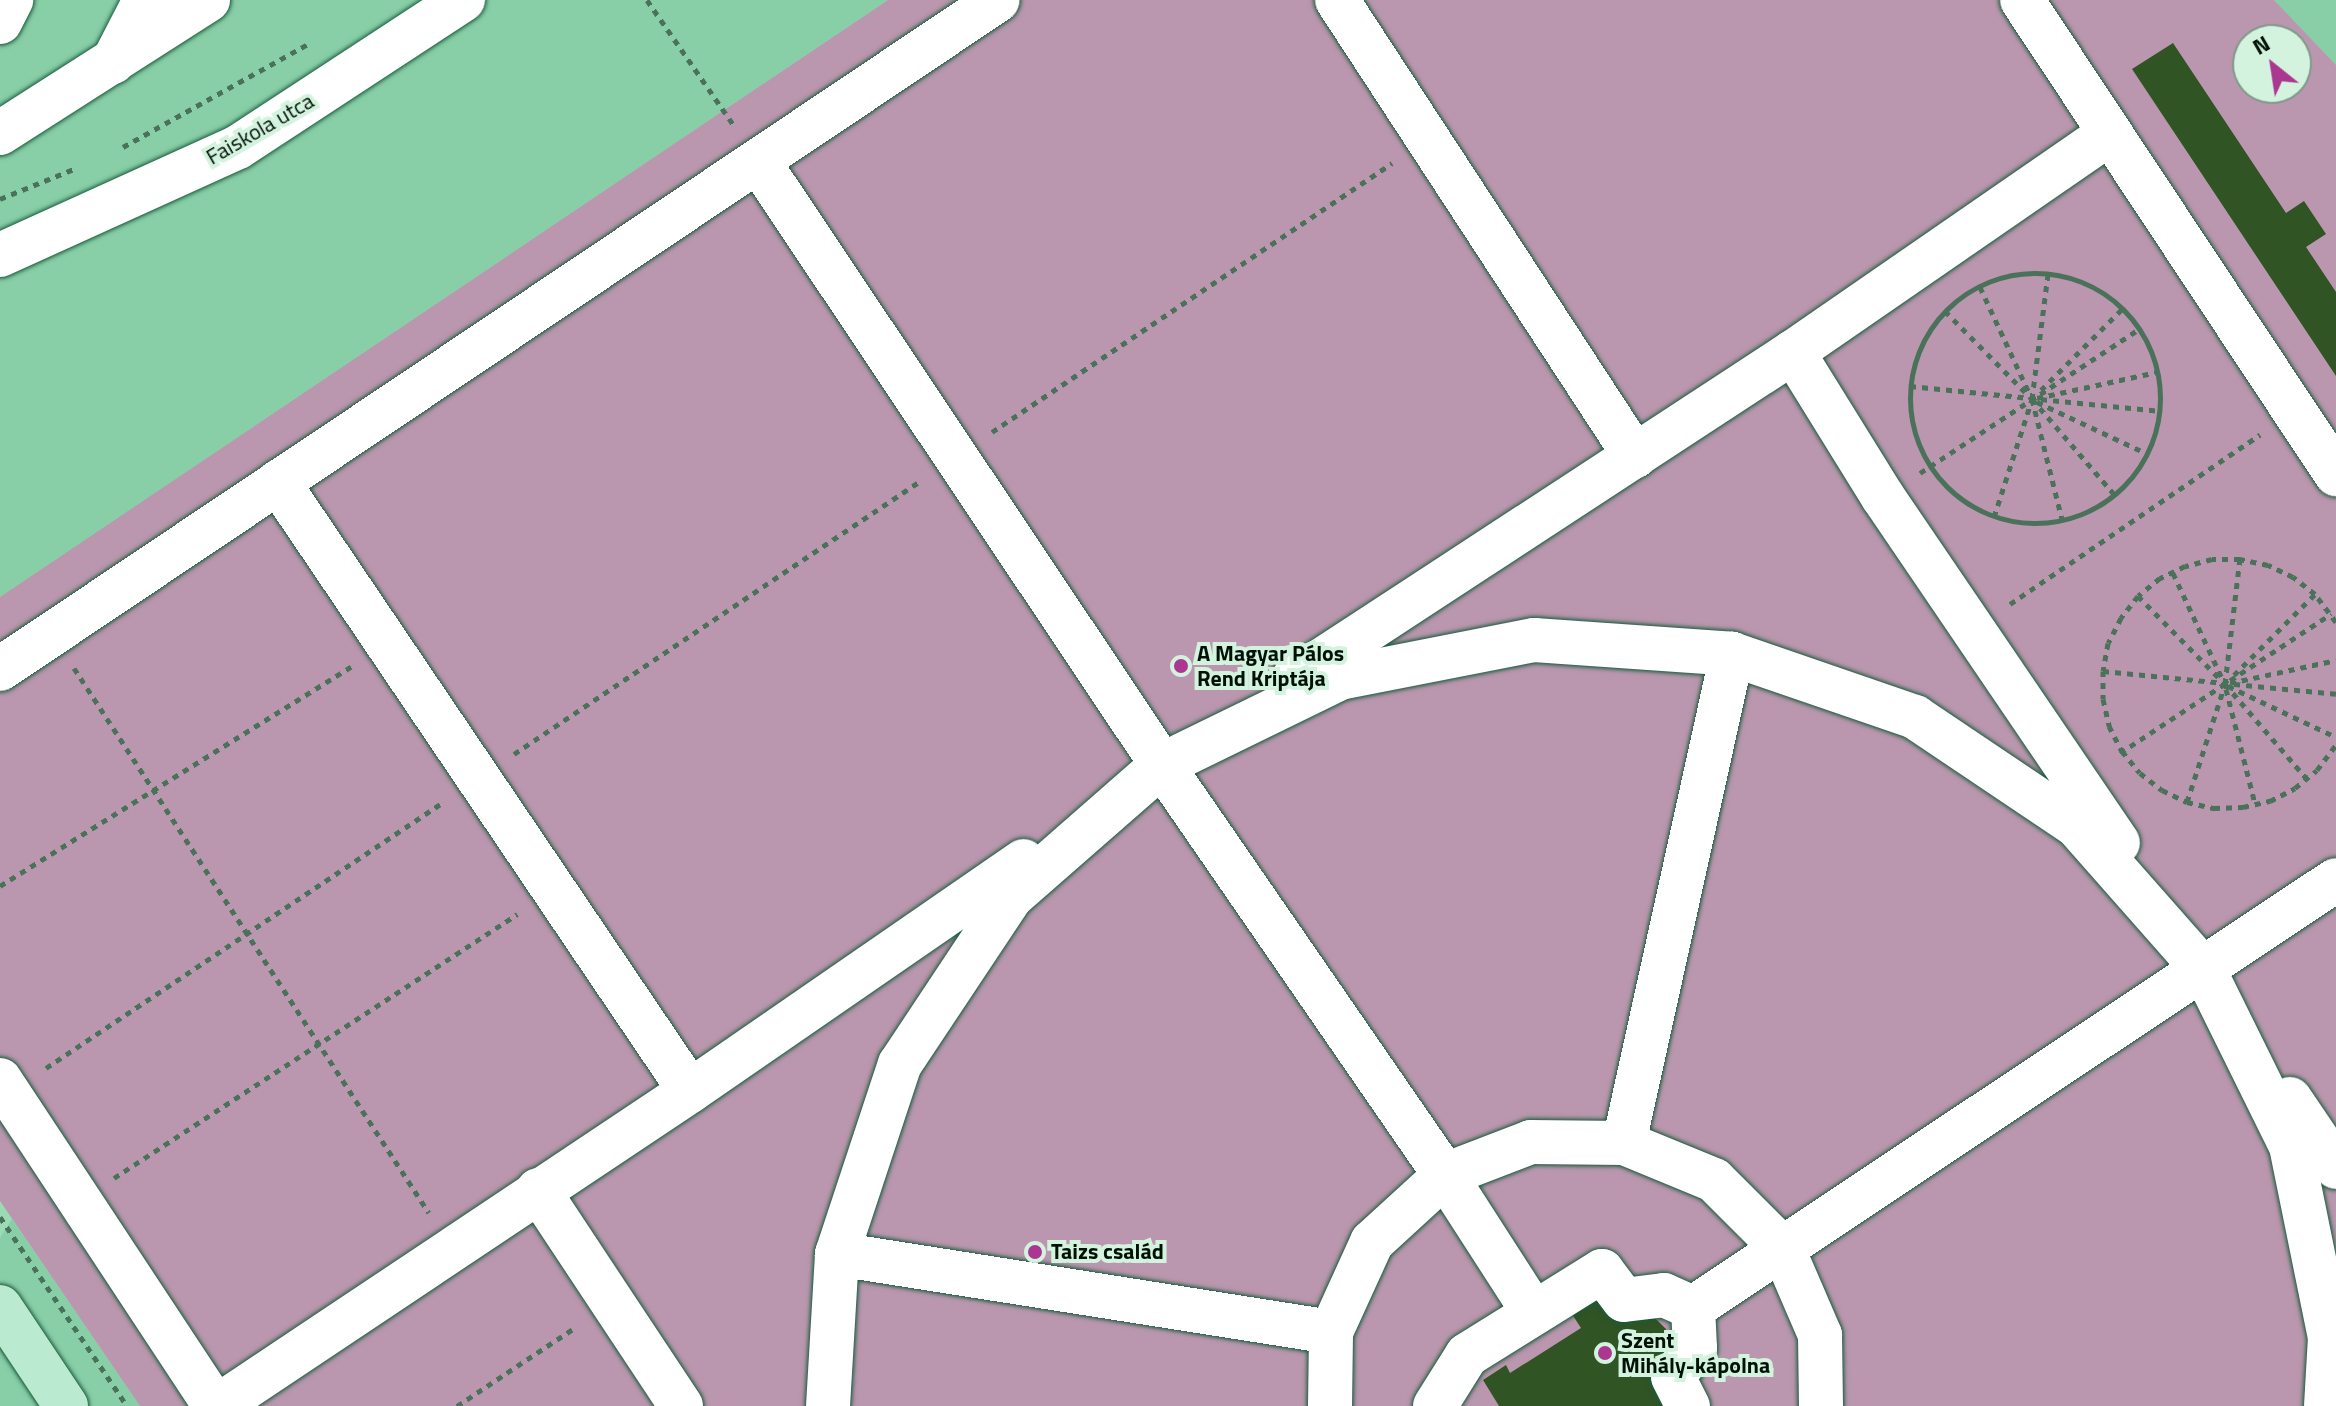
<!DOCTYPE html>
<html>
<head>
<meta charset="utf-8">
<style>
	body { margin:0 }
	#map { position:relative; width:2336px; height:1406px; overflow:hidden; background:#9adab5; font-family:"Titillium Web",sans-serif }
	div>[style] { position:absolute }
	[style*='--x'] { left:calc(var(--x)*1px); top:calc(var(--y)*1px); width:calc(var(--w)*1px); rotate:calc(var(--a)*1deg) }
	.built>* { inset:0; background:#88cfa7 }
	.green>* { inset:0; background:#ba97ae }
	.building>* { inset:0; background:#305424 }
	.path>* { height:5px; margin-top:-2.5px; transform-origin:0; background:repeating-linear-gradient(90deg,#4a725a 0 6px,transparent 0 12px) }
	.path>.ring { margin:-2.5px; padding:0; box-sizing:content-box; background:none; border:5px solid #4a725a; border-radius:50% }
	.roads { filter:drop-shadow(0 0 2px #195a3c) drop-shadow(0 0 2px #195a3c) }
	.minor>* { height:44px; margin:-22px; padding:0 22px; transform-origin:22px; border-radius:22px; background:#fff }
	.major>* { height:44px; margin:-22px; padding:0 22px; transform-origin:22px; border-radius:22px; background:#baebd0 }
	.dots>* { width:22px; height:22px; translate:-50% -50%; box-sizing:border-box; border:4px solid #d3f3df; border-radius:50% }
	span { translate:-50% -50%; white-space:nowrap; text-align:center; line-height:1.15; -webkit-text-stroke:8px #d3f3df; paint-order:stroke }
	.street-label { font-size:22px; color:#001206 }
	.poi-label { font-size:22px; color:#001206; font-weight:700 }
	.left { translate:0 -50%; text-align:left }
	.north { position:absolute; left:2232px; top:24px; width:80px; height:80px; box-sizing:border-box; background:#d3f3df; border:2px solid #7f9988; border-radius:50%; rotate:330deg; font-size:22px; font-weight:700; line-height:32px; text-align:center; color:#001206 }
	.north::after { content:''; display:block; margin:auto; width:28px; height:36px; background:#ac3790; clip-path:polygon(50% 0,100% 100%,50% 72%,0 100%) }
</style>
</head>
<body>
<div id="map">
	<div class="built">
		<i style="clip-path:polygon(0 0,888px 0,0 597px)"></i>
		<i style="clip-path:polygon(2274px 0,2336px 0,2336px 65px)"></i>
		<i style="clip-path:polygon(12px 1219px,140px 1406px,0 1406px,0 1238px)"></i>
	</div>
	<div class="green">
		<i style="clip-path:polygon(evenodd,888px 0,2274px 0,2336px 65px,2336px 1406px,140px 1406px,0 1201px,0 597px,888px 0,2248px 40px,2296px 40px,2296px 88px,2248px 88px,2248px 40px)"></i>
	</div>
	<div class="building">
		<i style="clip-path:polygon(2173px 43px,2286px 213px,2304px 201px,2326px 234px,2306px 247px,2336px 292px,2336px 376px,2132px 69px)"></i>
		<i style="clip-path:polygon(1600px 1287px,1654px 1317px,1666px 1329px,1671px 1345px,1671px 1406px,1499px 1406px,1483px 1380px,1506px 1365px,1510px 1373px,1581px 1328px,1568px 1308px)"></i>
	</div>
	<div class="path">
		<i style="--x:647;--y:0;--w:151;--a:55.3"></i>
		<i style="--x:123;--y:147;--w:214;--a:-29.1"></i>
		<i style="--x:0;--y:199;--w:80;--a:-22.1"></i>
		<i class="ring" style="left:1910px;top:273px;width:245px;height:245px"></i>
		<i style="--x:1980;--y:287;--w:123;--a:65.1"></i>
		<i style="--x:2032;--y:399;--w:124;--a:76"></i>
		<i style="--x:1945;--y:311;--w:124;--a:45.3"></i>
		<i style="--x:2032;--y:399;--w:125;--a:49.2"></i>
		<i style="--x:1910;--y:386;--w:250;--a:5.7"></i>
		<i style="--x:2041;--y:390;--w:115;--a:-45"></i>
		<i style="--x:2037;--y:398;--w:123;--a:-12.2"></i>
		<i style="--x:2037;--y:402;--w:120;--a:25.1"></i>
		<i style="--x:992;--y:432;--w:482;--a:-33.9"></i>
		<i style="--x:1920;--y:473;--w:262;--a:-33.3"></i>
		<i style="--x:1994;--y:517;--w:124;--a:-72.1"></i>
		<i style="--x:2032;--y:399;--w:126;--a:-82.7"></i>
		<i style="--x:2173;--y:573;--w:118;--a:65"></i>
		<i style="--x:2138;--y:596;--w:124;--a:45.3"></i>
		<i style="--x:2225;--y:684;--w:125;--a:49.2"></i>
		<i style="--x:2010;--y:604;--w:302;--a:-34.1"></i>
		<i style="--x:2336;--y:622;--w:35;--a:-127"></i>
		<i style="--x:2315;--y:594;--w:28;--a:-142"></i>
		<i style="--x:2293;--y:577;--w:28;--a:-154"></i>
		<i style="--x:2268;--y:565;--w:29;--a:-168"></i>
		<i style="--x:2240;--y:559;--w:28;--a:180"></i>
		<i style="--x:2212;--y:559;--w:28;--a:165"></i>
		<i style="--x:2185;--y:566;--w:28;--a:154"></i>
		<i style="--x:2160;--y:578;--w:28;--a:141"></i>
		<i style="--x:2138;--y:596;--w:28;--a:128"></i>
		<i style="--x:2121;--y:618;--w:28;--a:117"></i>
		<i style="--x:2108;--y:643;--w:28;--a:100"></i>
		<i style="--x:2103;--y:671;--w:28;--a:90"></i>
		<i style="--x:2103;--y:699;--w:28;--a:77"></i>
		<i style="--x:2109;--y:726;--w:28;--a:63"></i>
		<i style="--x:2122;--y:751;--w:28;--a:51"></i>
		<i style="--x:2140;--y:773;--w:28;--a:38"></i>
		<i style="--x:2162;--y:790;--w:28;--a:26"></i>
		<i style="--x:2187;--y:802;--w:28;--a:13"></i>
		<i style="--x:2214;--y:808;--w:29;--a:-2"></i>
		<i style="--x:2243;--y:807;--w:28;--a:-13"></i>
		<i style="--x:2270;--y:801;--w:28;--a:-27"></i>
		<i style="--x:2295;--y:788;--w:28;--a:-39"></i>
		<i style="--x:2317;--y:770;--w:31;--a:-53"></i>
		<i style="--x:74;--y:668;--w:650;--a:56.92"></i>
		<i style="--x:2103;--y:671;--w:234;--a:5.6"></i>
		<i style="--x:2234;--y:675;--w:115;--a:-45"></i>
		<i style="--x:2230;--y:683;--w:108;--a:-12.2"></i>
		<i style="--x:2228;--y:686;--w:119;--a:25.3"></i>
		<i style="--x:2226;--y:689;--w:119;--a:75.8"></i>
		<i style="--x:2120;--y:753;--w:253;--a:-33.4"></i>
		<i style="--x:514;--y:754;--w:491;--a:-33.9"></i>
		<i style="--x:2187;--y:802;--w:124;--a:-72.1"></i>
		<i style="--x:2225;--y:684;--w:126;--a:-83.2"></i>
		<i style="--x:0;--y:886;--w:415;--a:-32"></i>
		<i style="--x:46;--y:1068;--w:478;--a:-33.8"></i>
		<i style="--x:114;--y:1178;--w:482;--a:-33.2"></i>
		<i style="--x:0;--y:1217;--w:228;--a:56.1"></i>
		<i style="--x:457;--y:1406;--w:143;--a:-33.6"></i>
	</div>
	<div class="roads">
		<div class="minor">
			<i style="--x:1337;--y:0;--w:545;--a:56.84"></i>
			<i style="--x:2022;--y:0;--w:569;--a:56.48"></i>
			<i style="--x:0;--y:22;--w:25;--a:-63"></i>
			<i style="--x:113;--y:62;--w:70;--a:-62.7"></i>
			<i style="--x:0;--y:133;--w:247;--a:-32.6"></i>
			<i style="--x:758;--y:161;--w:727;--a:56.22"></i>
			<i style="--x:1162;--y:765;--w:498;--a:55.4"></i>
			<i style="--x:1445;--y:1175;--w:164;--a:57.2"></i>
			<i style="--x:0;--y:255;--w:261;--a:-24.4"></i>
			<i style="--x:238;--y:147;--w:269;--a:-33.2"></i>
			<i style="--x:1793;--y:352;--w:171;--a:58.2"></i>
			<i style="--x:1883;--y:497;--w:418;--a:55.8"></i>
			<i style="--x:278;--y:482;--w:735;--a:55.92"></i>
			<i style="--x:0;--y:669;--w:1201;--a:-33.84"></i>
			<i style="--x:1293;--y:679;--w:597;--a:-33.18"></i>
			<i style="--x:1793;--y:352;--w:384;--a:-34.6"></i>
			<i style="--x:0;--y:1080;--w:391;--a:56.6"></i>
			<i style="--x:2290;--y:1099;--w:82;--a:55.9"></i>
			<i style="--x:1624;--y:1143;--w:501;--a:-77.55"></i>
			<i style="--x:538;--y:1190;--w:259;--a:56.5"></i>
			<i style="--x:837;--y:1254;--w:500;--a:8.97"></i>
			<i style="--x:1693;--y:1308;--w:772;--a:-33.65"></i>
			<i style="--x:218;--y:1406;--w:567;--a:-33.72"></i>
			<i style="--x:690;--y:1091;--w:405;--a:-34.6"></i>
			<i style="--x:828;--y:1406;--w:152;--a:-86.6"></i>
			<i style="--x:837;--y:1254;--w:200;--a:-71.7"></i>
			<i style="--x:900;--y:1064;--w:201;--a:-56.4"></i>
			<i style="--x:1011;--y:897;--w:201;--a:-41.2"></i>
			<i style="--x:1162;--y:765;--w:198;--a:-26"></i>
			<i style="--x:1340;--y:678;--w:198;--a:-11.1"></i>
			<i style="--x:1534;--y:640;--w:198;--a:4"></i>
			<i style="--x:1732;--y:654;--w:194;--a:19"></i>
			<i style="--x:1915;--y:717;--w:194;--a:33.9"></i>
			<i style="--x:2076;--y:825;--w:193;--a:48.6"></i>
			<i style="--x:2204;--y:970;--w:196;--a:63.7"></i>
			<i style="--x:2291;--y:1146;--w:195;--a:78.5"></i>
			<i style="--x:2330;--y:1337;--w:69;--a:93.3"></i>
			<i style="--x:1330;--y:1406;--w:74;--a:-89.2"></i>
			<i style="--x:1331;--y:1332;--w:99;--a:-65.5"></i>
			<i style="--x:1372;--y:1242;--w:99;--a:-42.5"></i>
			<i style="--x:1445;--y:1175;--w:92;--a:-21"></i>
			<i style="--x:1531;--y:1142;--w:93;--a:0.6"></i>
			<i style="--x:1624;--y:1143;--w:97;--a:22.3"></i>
			<i style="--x:1714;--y:1180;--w:98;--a:45"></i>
			<i style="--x:1783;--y:1249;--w:94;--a:66.7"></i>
			<i style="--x:1820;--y:1335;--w:71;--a:89.2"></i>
			<i style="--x:1435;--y:1406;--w:60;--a:-57.9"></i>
			<i style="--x:1467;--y:1355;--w:159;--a:-31.9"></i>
			<i style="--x:1602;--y:1271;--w:36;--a:53"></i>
			<i style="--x:1624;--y:1300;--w:40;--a:-7.1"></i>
			<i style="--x:1664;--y:1295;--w:32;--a:24"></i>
			<i style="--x:1693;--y:1308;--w:40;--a:87.1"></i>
			<i style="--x:1695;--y:1348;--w:36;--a:127"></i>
			<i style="--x:1673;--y:1377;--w:33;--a:63"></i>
		</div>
		<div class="major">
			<i style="--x:0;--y:1307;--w:119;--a:56.3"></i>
		</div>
	</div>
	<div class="dots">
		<i style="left:1181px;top:666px;background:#ac3790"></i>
		<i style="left:1035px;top:1252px;background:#ac3790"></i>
		<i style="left:1605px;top:1353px;background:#ac3790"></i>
	</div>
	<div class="street-label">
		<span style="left:260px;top:129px;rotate:-30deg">Faiskola utca</span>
	</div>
	<div class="poi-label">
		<span class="left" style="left:1197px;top:666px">A Magyar Pálos<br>Rend Kriptája</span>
		<span class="left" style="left:1051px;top:1252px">Taizs család</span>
		<span class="left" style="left:1621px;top:1353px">Szent<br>Mihály-kápolna</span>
	</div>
	<div class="north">N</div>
</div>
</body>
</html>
